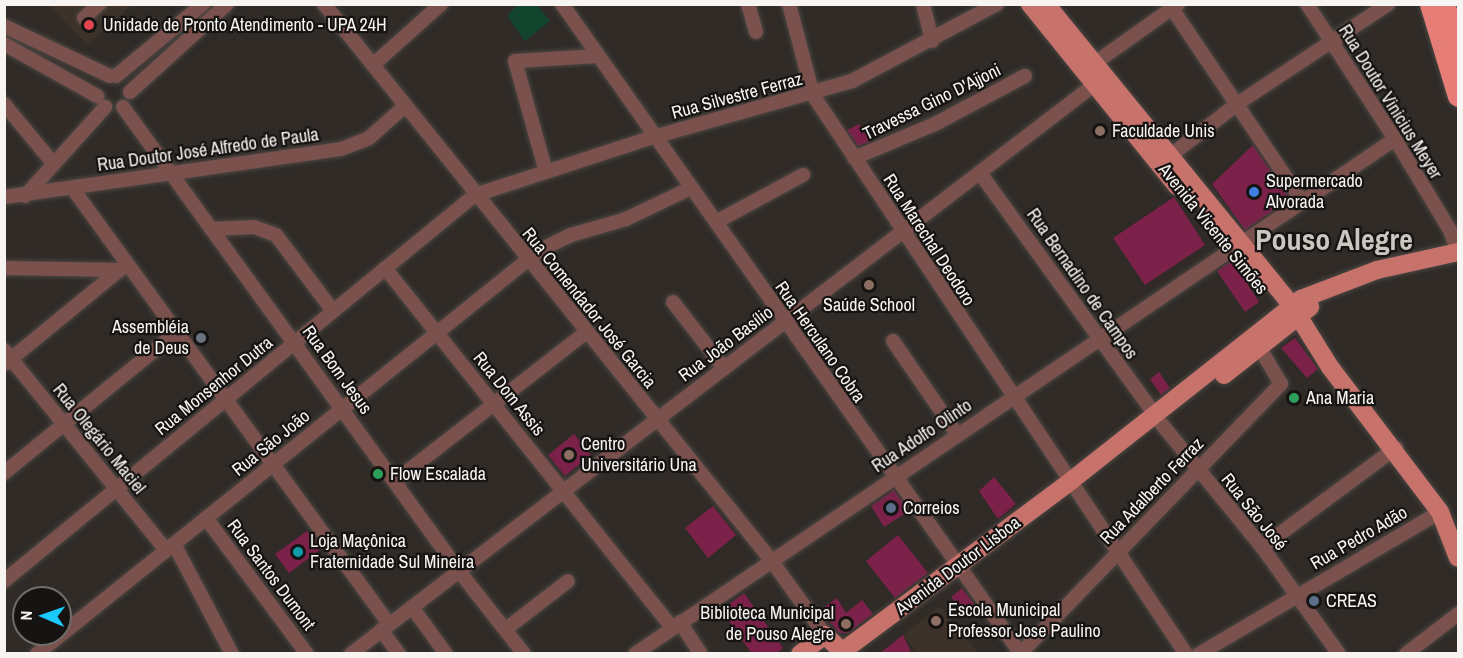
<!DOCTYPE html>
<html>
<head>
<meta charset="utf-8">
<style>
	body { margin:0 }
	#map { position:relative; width:1463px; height:658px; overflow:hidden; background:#302b27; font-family:"Archivo Narrow",sans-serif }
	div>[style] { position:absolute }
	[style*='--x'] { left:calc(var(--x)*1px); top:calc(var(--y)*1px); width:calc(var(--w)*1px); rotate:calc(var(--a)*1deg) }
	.built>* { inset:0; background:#3c3229 }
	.green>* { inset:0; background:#12442e }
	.building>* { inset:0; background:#7c214a }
	.roads { filter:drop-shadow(0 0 2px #4c4743) drop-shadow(0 0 2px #4c4743) }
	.minor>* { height:14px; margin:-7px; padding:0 7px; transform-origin:7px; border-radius:7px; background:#7b514d }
	.major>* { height:18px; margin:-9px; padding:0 9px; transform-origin:9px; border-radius:9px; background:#c8726c }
	.highway>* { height:21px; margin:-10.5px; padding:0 10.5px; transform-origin:10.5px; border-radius:10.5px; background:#e67e77 }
	.dots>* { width:16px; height:16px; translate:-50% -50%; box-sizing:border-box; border:3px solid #161412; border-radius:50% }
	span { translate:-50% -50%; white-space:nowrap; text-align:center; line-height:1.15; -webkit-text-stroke:4.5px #161412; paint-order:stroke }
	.poi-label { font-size:18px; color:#f7f4f1 }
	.left { translate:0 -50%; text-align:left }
	.right { translate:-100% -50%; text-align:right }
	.street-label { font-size:18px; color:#f7f4f1 }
	.town-label { font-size:30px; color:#ccc6c0; font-weight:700 }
	.frame { position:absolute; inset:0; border:6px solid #f7f4f1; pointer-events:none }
	.north { position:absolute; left:12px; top:586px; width:60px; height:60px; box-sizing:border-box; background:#161412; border:2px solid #706e6b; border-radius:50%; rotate:272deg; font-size:16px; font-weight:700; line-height:24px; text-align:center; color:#f7f4f1 }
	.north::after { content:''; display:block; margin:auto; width:21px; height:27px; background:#1acafc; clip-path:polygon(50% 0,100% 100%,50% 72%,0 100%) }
</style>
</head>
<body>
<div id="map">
	<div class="built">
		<i style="clip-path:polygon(48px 5px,132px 5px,88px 45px)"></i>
		<i style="clip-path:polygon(940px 606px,978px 653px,917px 653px,903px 635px)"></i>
	</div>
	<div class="green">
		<i style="clip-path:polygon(518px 4px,537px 5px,550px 21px,525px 41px,507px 16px)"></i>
	</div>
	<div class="building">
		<i style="clip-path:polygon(859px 124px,872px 141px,858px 146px,847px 130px)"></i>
		<i style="clip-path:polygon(1253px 145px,1290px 199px,1245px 230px,1212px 184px)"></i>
		<i style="clip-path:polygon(1174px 197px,1205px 245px,1145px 285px,1113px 238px)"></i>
		<i style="clip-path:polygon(1232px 260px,1259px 302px,1245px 312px,1217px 271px)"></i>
		<i style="clip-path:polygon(1295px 338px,1318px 369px,1307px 378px,1281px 348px)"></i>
		<i style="clip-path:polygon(1159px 372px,1170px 388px,1161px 395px,1150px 379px)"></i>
		<i style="clip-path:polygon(574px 434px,591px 455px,565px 476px,548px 455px)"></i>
		<i style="clip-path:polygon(994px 477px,1016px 504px,998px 519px,979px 491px)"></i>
		<i style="clip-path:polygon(894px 490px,909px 511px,884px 527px,871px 506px)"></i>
		<i style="clip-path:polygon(713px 506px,736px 535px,708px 558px,685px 528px)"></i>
		<i style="clip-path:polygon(307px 531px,321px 549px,289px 573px,275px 554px)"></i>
		<i style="clip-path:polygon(898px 535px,928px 573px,895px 598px,866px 561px)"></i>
		<i style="clip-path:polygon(962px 588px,979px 610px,969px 618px,951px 597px)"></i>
		<i style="clip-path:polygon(744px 593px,783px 648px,776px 654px,752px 654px,721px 610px)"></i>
		<i style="clip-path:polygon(837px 598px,846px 613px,862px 600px,873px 614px,848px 633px,839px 633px,820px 610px)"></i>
		<i style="clip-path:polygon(903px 635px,912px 654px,879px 654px)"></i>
	</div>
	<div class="roads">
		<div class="minor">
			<i style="--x:324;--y:4;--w:713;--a:51.2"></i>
			<i style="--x:771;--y:560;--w:92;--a:54.2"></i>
			<i style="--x:562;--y:4;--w:796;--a:54.77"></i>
			<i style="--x:748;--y:4;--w:29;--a:74"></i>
			<i style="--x:789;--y:4;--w:94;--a:75.2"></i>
			<i style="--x:813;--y:95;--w:672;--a:56.29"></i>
			<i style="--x:923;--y:4;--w:38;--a:76"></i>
			<i style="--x:1169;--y:4;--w:236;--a:56"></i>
			<i style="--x:1307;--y:4;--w:161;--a:56.9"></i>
			<i style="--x:1395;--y:139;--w:106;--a:58.9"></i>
			<i style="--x:1450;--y:230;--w:23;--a:70"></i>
			<i style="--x:84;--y:18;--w:21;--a:-43"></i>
			<i style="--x:4;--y:26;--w:117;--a:25.3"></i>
			<i style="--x:4;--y:44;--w:107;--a:29.2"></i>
			<i style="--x:1095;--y:63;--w:102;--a:-35.4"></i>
			<i style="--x:374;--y:64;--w:90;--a:-41.8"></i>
			<i style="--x:116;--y:76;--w:113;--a:-39.6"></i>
			<i style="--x:130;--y:92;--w:131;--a:-42.2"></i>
			<i style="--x:4;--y:104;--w:77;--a:50.3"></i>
			<i style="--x:123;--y:107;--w:573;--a:54.09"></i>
			<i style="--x:459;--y:571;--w:105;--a:51.9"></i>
			<i style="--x:1170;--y:156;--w:85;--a:-37.8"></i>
			<i style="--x:1237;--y:104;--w:181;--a:-33.5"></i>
			<i style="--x:854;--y:158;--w:88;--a:-22.8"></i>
			<i style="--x:935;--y:124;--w:102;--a:-28.1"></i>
			<i style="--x:546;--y:172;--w:115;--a:-105.6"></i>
			<i style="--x:515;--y:61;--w:83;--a:-3.4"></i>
			<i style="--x:980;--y:173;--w:299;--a:54.1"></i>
			<i style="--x:73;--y:189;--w:538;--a:54"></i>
			<i style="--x:25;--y:196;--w:120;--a:-48"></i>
			<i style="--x:4;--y:197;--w:340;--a:-8.1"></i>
			<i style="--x:341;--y:149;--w:30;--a:-21"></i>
			<i style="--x:369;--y:138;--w:47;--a:-41.5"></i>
			<i style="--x:716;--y:222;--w:99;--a:-28.4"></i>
			<i style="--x:211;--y:229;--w:43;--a:-2.7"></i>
			<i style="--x:254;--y:227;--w:23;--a:20"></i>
			<i style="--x:276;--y:235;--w:95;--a:53.1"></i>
			<i style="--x:4;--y:268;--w:116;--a:1"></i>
			<i style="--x:385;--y:268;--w:460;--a:51.4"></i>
			<i style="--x:673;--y:302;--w:83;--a:52.3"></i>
			<i style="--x:893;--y:341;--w:113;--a:55.5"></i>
			<i style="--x:4;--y:350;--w:257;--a:51"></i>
			<i style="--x:6;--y:363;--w:156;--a:-39.3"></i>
			<i style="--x:1160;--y:422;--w:161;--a:50.8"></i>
			<i style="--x:1262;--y:547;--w:132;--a:54.3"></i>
			<i style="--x:4;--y:473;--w:223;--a:-39.2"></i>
			<i style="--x:395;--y:481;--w:241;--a:-37.9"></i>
			<i style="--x:206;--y:518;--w:169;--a:53.4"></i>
			<i style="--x:174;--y:544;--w:124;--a:62.2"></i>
			<i style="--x:1262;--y:547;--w:167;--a:-36.5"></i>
			<i style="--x:4;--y:581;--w:609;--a:-39.34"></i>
			<i style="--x:475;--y:195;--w:187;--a:-18"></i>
			<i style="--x:653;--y:137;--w:207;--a:-15.7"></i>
			<i style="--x:852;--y:81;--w:164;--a:-28"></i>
			<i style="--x:412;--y:607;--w:58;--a:54.1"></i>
			<i style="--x:680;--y:622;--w:38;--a:57"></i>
			<i style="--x:506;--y:629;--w:78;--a:-37.7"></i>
			<i style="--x:381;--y:630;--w:30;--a:53"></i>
			<i style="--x:37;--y:654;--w:645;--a:-38.77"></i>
			<i style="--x:540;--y:250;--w:34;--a:-26"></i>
			<i style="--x:571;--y:235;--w:57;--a:-16.2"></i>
			<i style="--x:626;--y:219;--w:72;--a:-25.5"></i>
			<i style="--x:351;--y:654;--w:936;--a:-37.45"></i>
			<i style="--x:635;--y:654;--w:918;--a:-34.12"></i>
			<i style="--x:1020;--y:654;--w:376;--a:-46"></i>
			<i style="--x:1281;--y:384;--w:51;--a:-120.6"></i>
			<i style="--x:1199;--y:654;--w:280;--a:-30.5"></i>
			<i style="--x:1406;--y:654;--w:66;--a:-37.6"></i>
		</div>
		<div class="major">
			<i style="--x:1030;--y:4;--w:234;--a:51.1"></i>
			<i style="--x:1046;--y:4;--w:390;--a:50.8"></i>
			<i style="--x:1292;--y:306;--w:72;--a:58.1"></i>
			<i style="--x:1330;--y:367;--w:182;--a:52.8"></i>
			<i style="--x:1440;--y:512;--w:49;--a:68.6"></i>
			<i style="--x:1224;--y:375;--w:110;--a:-38.3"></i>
			<i style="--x:843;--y:651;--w:286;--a:-36.7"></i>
			<i style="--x:1072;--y:480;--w:292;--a:-38.3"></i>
			<i style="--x:1301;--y:299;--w:81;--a:-20.9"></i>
			<i style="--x:1377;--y:270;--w:83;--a:-12.5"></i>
			<i style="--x:800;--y:654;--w:31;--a:-37"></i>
			<i style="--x:825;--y:635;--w:28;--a:44"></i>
		</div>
		<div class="highway">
			<i style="--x:1430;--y:4;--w:96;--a:73.1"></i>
			<i style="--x:1445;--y:7;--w:41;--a:71.6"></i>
		</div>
	</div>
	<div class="dots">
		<i style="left:89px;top:25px;background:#e0444e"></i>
		<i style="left:1100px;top:131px;background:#8d6e63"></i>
		<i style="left:1254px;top:192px;background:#3f7fe0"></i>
		<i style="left:869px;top:285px;background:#8d6e63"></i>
		<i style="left:201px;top:338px;background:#6b7280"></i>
		<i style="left:1294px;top:398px;background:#2e9e5b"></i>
		<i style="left:569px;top:455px;background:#8d6e63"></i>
		<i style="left:378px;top:474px;background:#2e9e5b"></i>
		<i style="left:891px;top:508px;background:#5c6f8a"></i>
		<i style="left:298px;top:552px;background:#0f9aa8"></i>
		<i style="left:1314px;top:601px;background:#5c6f8a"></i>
		<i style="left:936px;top:621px;background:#8d6e63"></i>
		<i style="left:846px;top:624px;background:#8d6e63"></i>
	</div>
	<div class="poi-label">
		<span class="left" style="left:103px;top:25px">Unidade de Pronto Atendimento - UPA 24H</span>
		<span class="left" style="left:1112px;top:131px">Faculdade Unis</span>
		<span class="left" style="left:1266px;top:192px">Supermercado<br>Alvorada</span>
		<span style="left:869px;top:305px">Saúde School</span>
		<span class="right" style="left:189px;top:338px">Assembléia<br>de Deus</span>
		<span class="left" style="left:1306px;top:398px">Ana Maria</span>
		<span class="left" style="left:581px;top:455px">Centro<br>Universitário Una</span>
		<span class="left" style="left:390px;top:474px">Flow Escalada</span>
		<span class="left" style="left:903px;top:508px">Correios</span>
		<span class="left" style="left:310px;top:552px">Loja Maçônica<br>Fraternidade Sul Mineira</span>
		<span class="left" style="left:1326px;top:601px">CREAS</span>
		<span class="left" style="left:948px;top:621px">Escola Municipal<br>Professor Jose Paulino</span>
		<span class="right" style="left:834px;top:624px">Biblioteca Municipal<br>de Pouso Alegre</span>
	</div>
	<div class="street-label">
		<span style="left:737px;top:96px;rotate:-15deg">Rua Silvestre Ferraz</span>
		<span style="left:932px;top:102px;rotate:-26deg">Travessa Gino D'Ajjoni</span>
		<span style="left:1390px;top:102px;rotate:58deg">Rua Doutor Vinicius Meyer</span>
		<span style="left:208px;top:150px;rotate:-8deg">Rua Doutor José Alfredo de Paula</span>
		<span style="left:1213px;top:229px;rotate:51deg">Avenida Vicente Simões</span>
		<span style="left:929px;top:240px;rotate:57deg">Rua Marechal Deodoro</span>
		<span style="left:1082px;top:284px;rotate:55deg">Rua Bernadino de Campos</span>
		<span style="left:589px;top:308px;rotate:51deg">Rua Comendador José Garcia</span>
		<span style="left:820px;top:342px;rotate:55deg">Rua Herculano Cobra</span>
		<span style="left:726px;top:344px;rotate:-37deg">Rua João Basílio</span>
		<span style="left:337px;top:370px;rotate:54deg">Rua Bom Jesus</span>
		<span style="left:214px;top:386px;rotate:-39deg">Rua Monsenhor Dutra</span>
		<span style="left:509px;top:394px;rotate:51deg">Rua Dom Assis</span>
		<span style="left:922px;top:436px;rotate:-34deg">Rua Adolfo Olinto</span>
		<span style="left:99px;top:439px;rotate:51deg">Rua Olegário Maciel</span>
		<span style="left:271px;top:443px;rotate:-39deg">Rua São João</span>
		<span style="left:1152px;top:491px;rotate:-46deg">Rua Adalberto Ferraz</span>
		<span style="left:1254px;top:512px;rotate:51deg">Rua São José</span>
		<span style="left:1359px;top:538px;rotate:-30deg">Rua Pedro Adão</span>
		<span style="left:958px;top:566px;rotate:-37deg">Avenida Doutor Lisboa</span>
		<span style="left:271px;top:575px;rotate:53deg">Rua Santos Dumont</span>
	</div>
	<div class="town-label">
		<span style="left:1334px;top:239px">Pouso Alegre</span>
	</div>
	<div class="frame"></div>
	<div class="north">N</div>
</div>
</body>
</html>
